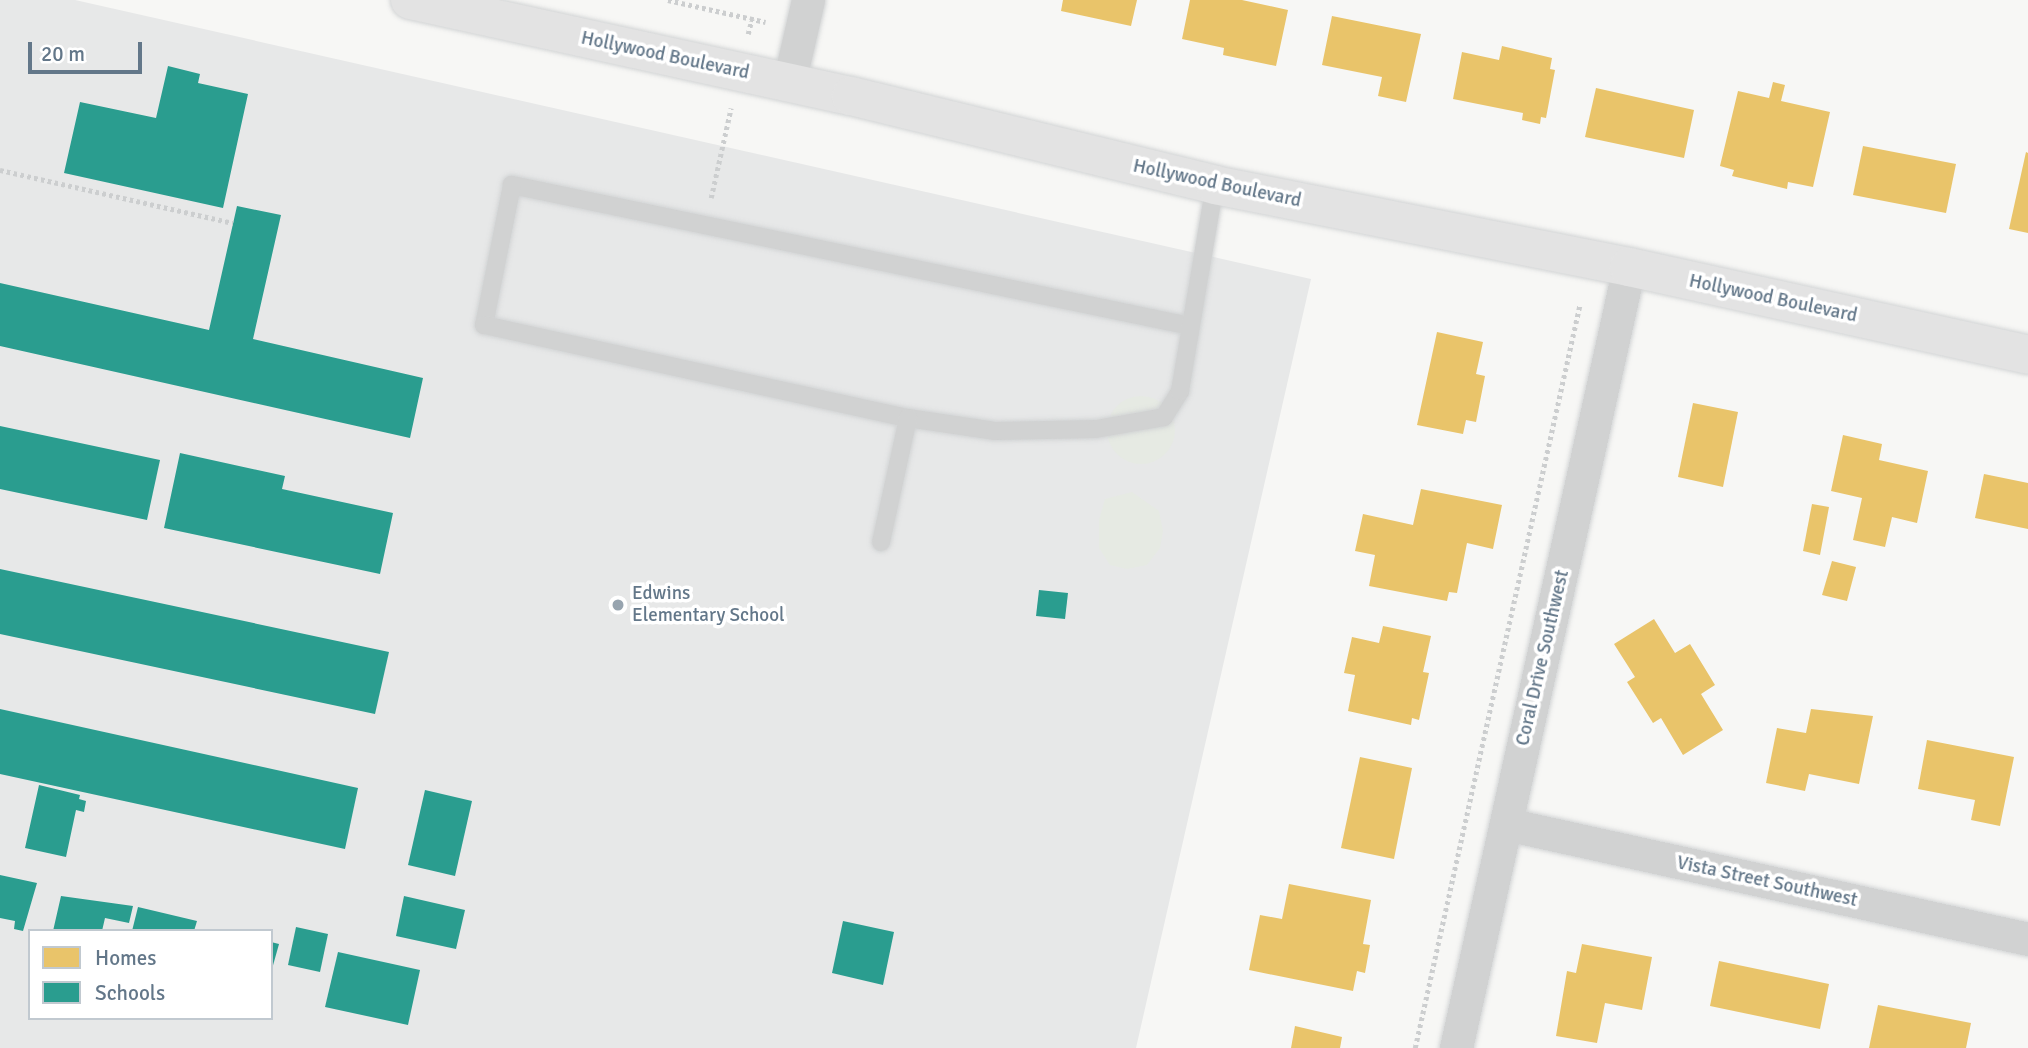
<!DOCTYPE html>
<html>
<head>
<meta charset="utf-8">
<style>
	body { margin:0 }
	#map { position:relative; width:2028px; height:1048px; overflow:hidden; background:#f7f7f5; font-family:Signika,sans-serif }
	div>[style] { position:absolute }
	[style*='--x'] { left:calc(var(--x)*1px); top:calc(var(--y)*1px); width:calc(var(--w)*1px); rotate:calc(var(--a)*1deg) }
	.built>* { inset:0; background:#e7e8e8 }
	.green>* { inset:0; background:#e6eae3 }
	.round { border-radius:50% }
	.homes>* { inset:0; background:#e9c46a }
	.schools>* { inset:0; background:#2a9d8f }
	.path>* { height:4.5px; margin-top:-2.25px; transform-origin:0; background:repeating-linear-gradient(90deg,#cccecf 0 3.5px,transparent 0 7px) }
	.roads { filter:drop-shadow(0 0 2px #d2d4d5) drop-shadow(0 0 2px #d2d4d5) }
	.lane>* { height:18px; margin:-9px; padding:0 9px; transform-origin:9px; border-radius:9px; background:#d1d2d2 }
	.street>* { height:33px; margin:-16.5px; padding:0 16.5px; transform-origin:16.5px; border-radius:16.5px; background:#d1d2d2 }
	.secondary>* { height:38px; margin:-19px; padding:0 19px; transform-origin:19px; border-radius:19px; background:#e3e3e3 }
	.dots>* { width:19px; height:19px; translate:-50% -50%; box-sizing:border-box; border:4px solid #fff; border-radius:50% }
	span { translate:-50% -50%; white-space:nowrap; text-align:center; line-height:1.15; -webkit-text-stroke:7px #fff; paint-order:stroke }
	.street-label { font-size:19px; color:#637789 }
	.poi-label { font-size:19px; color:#637789 }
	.left { translate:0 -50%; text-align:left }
	.legend { position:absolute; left:28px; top:929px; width:245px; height:91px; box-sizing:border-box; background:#fff; border:2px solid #c1c9d0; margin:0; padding:9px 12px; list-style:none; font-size:21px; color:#637789 }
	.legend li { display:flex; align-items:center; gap:14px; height:35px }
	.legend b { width:35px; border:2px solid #c1c9d0 }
	.scale { position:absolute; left:28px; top:42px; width:114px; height:32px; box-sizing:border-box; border:4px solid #637789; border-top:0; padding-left:9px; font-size:21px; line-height:24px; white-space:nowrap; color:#637789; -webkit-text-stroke:5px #fff; paint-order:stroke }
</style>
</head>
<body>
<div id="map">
	<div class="built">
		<i style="clip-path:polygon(evenodd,0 0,75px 0,1311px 279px,1136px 1048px,0 1048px,0 0,30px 931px,271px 931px,271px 1018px,30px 1018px,30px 931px)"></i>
	</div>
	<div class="green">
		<i class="round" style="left:1107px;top:396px;width:68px;height:68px"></i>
		<i style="clip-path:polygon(1132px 492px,1159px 511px,1163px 531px,1160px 548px,1147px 565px,1127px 569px,1110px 565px,1099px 548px,1099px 520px,1105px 499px)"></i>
	</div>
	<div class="homes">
		<i style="clip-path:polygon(1063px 0,1137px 0,1131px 26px,1061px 11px)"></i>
		<i style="clip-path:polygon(1190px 0,1242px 0,1288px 10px,1276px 66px,1223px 55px,1224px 48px,1182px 39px)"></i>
		<i style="clip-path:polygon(1332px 16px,1421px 34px,1406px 102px,1378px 96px,1382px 77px,1322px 65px)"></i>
		<i style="clip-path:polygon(1502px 46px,1552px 58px,1550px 69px,1555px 70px,1546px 118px,1541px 117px,1540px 124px,1522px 120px,1523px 113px,1453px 99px,1462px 52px,1499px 60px)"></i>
		<i style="clip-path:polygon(1773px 82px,1785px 85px,1781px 101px,1830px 112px,1813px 187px,1788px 182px,1787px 189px,1732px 176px,1734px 170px,1720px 166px,1738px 91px,1769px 98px)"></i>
		<i style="clip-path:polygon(1596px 88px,1694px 110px,1684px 158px,1585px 137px)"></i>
		<i style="clip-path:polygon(1863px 146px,1956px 164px,1946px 213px,1853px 195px)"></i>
		<i style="clip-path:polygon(2026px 152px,2028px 153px,2028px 233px,2009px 229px)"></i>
		<i style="clip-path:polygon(1437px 332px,1483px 342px,1476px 374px,1485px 376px,1476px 422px,1466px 420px,1463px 434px,1417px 425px)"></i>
		<i style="clip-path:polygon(1693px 403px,1738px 412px,1723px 487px,1678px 477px)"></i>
		<i style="clip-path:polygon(1843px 435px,1882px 444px,1879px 460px,1928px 471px,1917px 523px,1892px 517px,1885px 547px,1853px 540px,1862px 498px,1831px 491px)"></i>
		<i style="clip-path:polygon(1984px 474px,2028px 483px,2028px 529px,1975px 518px)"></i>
		<i style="clip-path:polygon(1421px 489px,1502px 505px,1493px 549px,1467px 543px,1457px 593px,1449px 592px,1447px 601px,1369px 586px,1375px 555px,1355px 551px,1363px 514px,1413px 525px)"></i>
		<i style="clip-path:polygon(1812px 504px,1829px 507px,1820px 555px,1803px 551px)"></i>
		<i style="clip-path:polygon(1832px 561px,1856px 567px,1847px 601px,1822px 595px)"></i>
		<i style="clip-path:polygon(1654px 619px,1675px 653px,1690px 644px,1715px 685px,1701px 694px,1723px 730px,1683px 755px,1661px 718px,1653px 723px,1627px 682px,1635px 677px,1614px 644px)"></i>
		<i style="clip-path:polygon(1383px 626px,1431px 636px,1423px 672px,1429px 673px,1419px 720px,1412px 718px,1411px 725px,1348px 711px,1355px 675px,1344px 673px,1352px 637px,1379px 643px)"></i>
		<i style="clip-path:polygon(1811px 709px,1873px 716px,1859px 784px,1809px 774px,1805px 791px,1766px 783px,1777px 728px,1806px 733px)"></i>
		<i style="clip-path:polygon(1927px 740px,2014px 757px,2000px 826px,1971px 820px,1975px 800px,1918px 789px)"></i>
		<i style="clip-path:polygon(1360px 757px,1412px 768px,1394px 859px,1341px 848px)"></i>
		<i style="clip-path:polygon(1289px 884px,1371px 900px,1363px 944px,1370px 945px,1365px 973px,1357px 971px,1353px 991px,1249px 970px,1260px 915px,1282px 919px)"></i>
		<i style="clip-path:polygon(1582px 944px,1652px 957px,1642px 1010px,1605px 1003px,1597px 1043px,1556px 1036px,1567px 971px,1576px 973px)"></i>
		<i style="clip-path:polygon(1719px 961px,1829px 984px,1820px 1029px,1710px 1006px)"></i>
		<i style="clip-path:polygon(1878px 1005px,1971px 1023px,1966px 1048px,1869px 1048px)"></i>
		<i style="clip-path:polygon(1295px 1026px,1342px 1037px,1340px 1048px,1291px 1048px)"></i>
	</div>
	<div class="schools">
		<i style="clip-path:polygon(168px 66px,200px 74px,198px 83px,248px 94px,223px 208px,64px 173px,80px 102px,156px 118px)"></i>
		<i style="clip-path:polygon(237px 206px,281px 215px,253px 339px,423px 378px,410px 438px,0 346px,0 283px,209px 330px)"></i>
		<i style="clip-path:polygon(0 426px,160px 460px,147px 520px,0 489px)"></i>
		<i style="clip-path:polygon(180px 453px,285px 476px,282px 489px,393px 513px,380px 574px,164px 528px)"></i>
		<i style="clip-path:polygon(0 569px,389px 652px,375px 714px,0 634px)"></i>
		<i style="clip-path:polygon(1039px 590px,1068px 593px,1065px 619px,1036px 616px)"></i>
		<i style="clip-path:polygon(0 709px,358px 788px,345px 849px,0 774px)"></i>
		<i style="clip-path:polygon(39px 785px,80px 795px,79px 799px,86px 801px,84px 812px,76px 810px,66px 857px,25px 848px)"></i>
		<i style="clip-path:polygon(425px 790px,472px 801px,455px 876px,408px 865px)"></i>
		<i style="clip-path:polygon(0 875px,37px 883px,23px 931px,14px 929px,15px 921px,0 918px)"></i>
		<i style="clip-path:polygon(61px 896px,133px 906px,129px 923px,105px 918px,102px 931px,53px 931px)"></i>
		<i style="clip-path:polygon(404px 896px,465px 910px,456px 949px,396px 936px)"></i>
		<i style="clip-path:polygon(138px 907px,197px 921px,194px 931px,132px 931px)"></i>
		<i style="clip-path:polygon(843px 921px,894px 932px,883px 985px,832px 973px)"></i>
		<i style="clip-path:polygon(296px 927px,328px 934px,320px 972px,288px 965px)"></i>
		<i style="clip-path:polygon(271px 942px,279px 944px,272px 969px,271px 969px)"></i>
		<i style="clip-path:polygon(338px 952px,420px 970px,408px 1025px,325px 1007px)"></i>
	</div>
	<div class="path">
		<i style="--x:668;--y:0;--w:100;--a:12.7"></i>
		<i style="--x:748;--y:34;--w:16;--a:-76"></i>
		<i style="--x:0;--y:170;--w:239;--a:12.8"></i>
		<i style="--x:711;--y:198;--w:92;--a:-77.5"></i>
		<i style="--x:1415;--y:1048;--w:762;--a:-77.5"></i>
	</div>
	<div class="roads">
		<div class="lane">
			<i style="--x:1190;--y:326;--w:693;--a:-168.25"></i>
			<i style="--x:512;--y:185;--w:143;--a:101.3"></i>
			<i style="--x:484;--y:325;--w:434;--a:12.4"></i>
			<i style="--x:908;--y:418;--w:88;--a:8.5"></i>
			<i style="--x:995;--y:431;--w:101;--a:-1.1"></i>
			<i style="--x:1096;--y:429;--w:69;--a:-10"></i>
			<i style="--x:1164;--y:417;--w:31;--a:-58"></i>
			<i style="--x:1180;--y:391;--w:209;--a:-80.4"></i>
			<i style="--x:881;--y:542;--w:127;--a:-77.7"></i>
		</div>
		<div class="street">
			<i style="--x:789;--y:83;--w:85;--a:-77.1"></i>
			<i style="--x:1506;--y:824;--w:535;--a:12.42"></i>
			<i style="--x:1456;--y:1048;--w:800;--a:-77.51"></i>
		</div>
		<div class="secondary">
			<i style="--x:410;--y:0;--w:451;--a:12.3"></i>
			<i style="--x:851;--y:96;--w:375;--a:13.7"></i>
			<i style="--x:1215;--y:185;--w:422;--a:11.2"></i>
			<i style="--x:1629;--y:267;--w:409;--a:12.4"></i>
		</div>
	</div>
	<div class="dots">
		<i style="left:618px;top:605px;background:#97a4af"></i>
	</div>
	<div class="street-label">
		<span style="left:665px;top:56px;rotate:12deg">Hollywood Boulevard</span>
		<span style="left:1217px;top:184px;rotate:12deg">Hollywood Boulevard</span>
		<span style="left:1773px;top:299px;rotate:12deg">Hollywood Boulevard</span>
		<span style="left:1543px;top:658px;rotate:-77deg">Coral Drive Southwest</span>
		<span style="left:1767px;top:882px;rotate:12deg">Vista Street Southwest</span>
	</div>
	<div class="poi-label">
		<span class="left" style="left:632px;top:605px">Edwins<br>Elementary School</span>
	</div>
	<ul class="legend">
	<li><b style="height:19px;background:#e9c46a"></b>Homes</li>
	<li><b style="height:19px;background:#2a9d8f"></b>Schools</li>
	</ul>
	<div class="scale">20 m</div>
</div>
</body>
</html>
